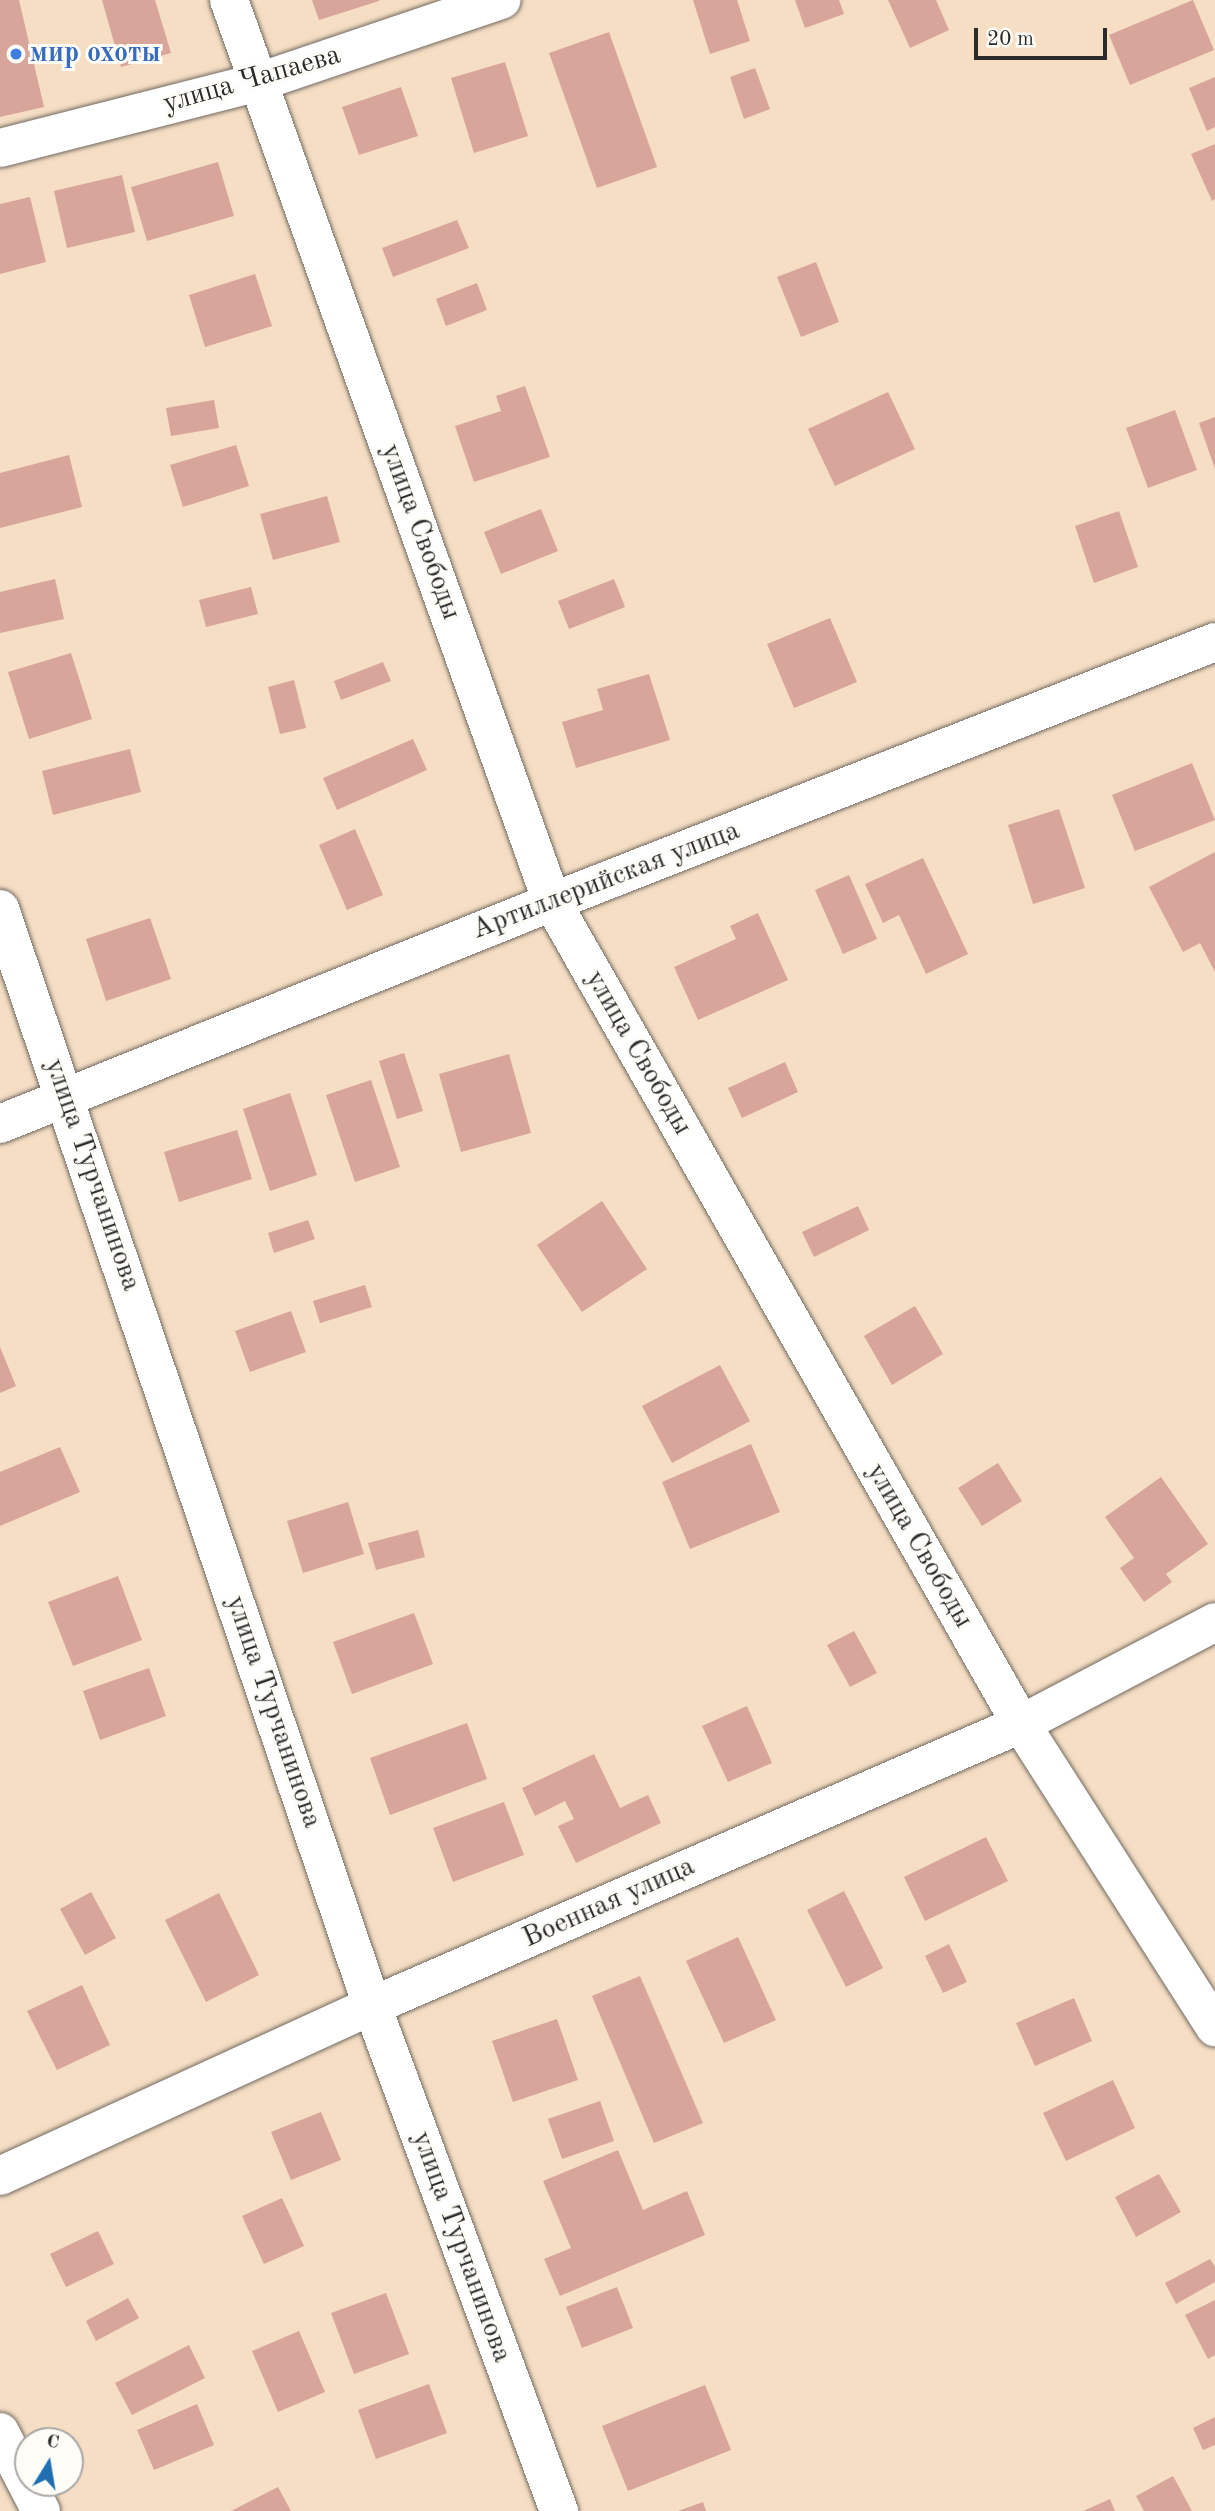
<!DOCTYPE html>
<html>
<head>
<meta charset="utf-8">
<style>
	body { margin:0 }
	#map { position:relative; width:1215px; height:2511px; overflow:hidden; background:#f5dec4; font-family:"Old Standard TT",serif }
	div>[style] { position:absolute }
	[style*='--x'] { left:calc(var(--x)*1px); top:calc(var(--y)*1px); width:calc(var(--w)*1px); rotate:calc(var(--a)*1deg) }
	.building>* { inset:0; background:#d8a59a }
	.roads { filter:drop-shadow(0 0 2px #726a61) drop-shadow(0 0 2px #726a61) }
	.minor>* { height:38px; margin:-19px; padding:0 19px; transform-origin:19px; border-radius:19px; background:#fff }
	.tertiary>* { height:38px; margin:-19px; padding:0 19px; transform-origin:19px; border-radius:19px; background:#fff }
	.dots>* { width:19px; height:19px; translate:-50% -50%; box-sizing:border-box; border:4px solid #fdfcf7; border-radius:50% }
	span { translate:-50% -50%; white-space:nowrap; text-align:center; line-height:1.15; -webkit-text-stroke:6px #fdfcf7; paint-order:stroke }
	.shop-label { font-size:28px; color:#366cbe; font-weight:700 }
	.left { translate:0 -50%; text-align:left }
	.street-label { font-size:28px; color:#2b2b2b }
	.north { position:absolute; left:14px; top:2427px; width:70px; height:70px; box-sizing:border-box; background:#fdfcf7; border:2px solid #a9a8a5; border-radius:50%; rotate:11deg; font-size:19px; font-weight:700; line-height:28px; text-align:center; color:#2b2b2b }
	.north::after { content:''; display:block; margin:auto; width:24px; height:32px; background:#1f6fb2; clip-path:polygon(50% 0,100% 100%,50% 72%,0 100%) }
	.scale { position:absolute; left:974px; top:28px; width:133px; height:32px; box-sizing:border-box; border:4px solid #2b2b2b; border-top:0; padding-left:9px; font-size:21px; line-height:24px; white-space:nowrap; color:#2b2b2b; -webkit-text-stroke:5px #fdfcf7; paint-order:stroke }
</style>
</head>
<body>
<div id="map">
	<div class="building">
		<i style="clip-path:polygon(0 0,19px 0,44px 107px,0 117px)"></i>
		<i style="clip-path:polygon(102px 0,155px 0,171px 53px,121px 67px)"></i>
		<i style="clip-path:polygon(312px 0,379px 0,379px 1px,319px 20px)"></i>
		<i style="clip-path:polygon(693px 0,737px 0,750px 41px,710px 54px)"></i>
		<i style="clip-path:polygon(795px 0,839px 0,844px 14px,805px 28px)"></i>
		<i style="clip-path:polygon(888px 0,936px 0,949px 30px,910px 48px)"></i>
		<i style="clip-path:polygon(1193px 0,1214px 50px,1130px 85px,1109px 35px)"></i>
		<i style="clip-path:polygon(609px 32px,657px 167px,597px 188px,549px 53px)"></i>
		<i style="clip-path:polygon(505px 62px,528px 136px,474px 153px,451px 78px)"></i>
		<i style="clip-path:polygon(755px 68px,770px 109px,744px 119px,730px 77px)"></i>
		<i style="clip-path:polygon(1215px 77px,1215px 127px,1207px 131px,1189px 88px)"></i>
		<i style="clip-path:polygon(401px 87px,418px 136px,359px 155px,342px 107px)"></i>
		<i style="clip-path:polygon(1215px 144px,1215px 199px,1212px 201px,1191px 154px)"></i>
		<i style="clip-path:polygon(218px 162px,234px 216px,147px 241px,131px 187px)"></i>
		<i style="clip-path:polygon(122px 175px,135px 232px,67px 248px,54px 191px)"></i>
		<i style="clip-path:polygon(30px 197px,46px 262px,0 274px,0 204px)"></i>
		<i style="clip-path:polygon(457px 220px,469px 248px,393px 277px,382px 248px)"></i>
		<i style="clip-path:polygon(816px 262px,839px 322px,801px 337px,777px 277px)"></i>
		<i style="clip-path:polygon(255px 274px,272px 326px,205px 347px,189px 295px)"></i>
		<i style="clip-path:polygon(477px 283px,487px 310px,446px 326px,436px 299px)"></i>
		<i style="clip-path:polygon(525px 386px,550px 457px,474px 482px,455px 426px,501px 411px,496px 396px)"></i>
		<i style="clip-path:polygon(888px 392px,915px 449px,835px 486px,808px 429px)"></i>
		<i style="clip-path:polygon(214px 400px,219px 428px,171px 436px,166px 408px)"></i>
		<i style="clip-path:polygon(1175px 410px,1197px 470px,1148px 488px,1126px 428px)"></i>
		<i style="clip-path:polygon(1215px 417px,1215px 469px,1199px 423px)"></i>
		<i style="clip-path:polygon(236px 445px,249px 486px,183px 507px,170px 465px)"></i>
		<i style="clip-path:polygon(69px 455px,82px 507px,0 528px,0 473px)"></i>
		<i style="clip-path:polygon(327px 496px,340px 542px,273px 560px,260px 514px)"></i>
		<i style="clip-path:polygon(541px 509px,558px 551px,501px 574px,484px 532px)"></i>
		<i style="clip-path:polygon(1119px 511px,1138px 567px,1094px 583px,1075px 526px)"></i>
		<i style="clip-path:polygon(55px 579px,64px 619px,0 633px,0 592px)"></i>
		<i style="clip-path:polygon(614px 579px,625px 607px,569px 629px,558px 601px)"></i>
		<i style="clip-path:polygon(251px 587px,258px 614px,206px 627px,199px 600px)"></i>
		<i style="clip-path:polygon(830px 618px,857px 682px,794px 708px,767px 644px)"></i>
		<i style="clip-path:polygon(71px 653px,92px 719px,29px 739px,8px 672px)"></i>
		<i style="clip-path:polygon(383px 662px,391px 681px,341px 700px,334px 681px)"></i>
		<i style="clip-path:polygon(649px 674px,670px 740px,576px 768px,562px 722px,603px 710px,597px 689px)"></i>
		<i style="clip-path:polygon(294px 680px,306px 728px,280px 734px,268px 687px)"></i>
		<i style="clip-path:polygon(413px 739px,427px 770px,337px 810px,323px 778px)"></i>
		<i style="clip-path:polygon(130px 749px,141px 792px,53px 815px,42px 771px)"></i>
		<i style="clip-path:polygon(1192px 763px,1215px 820px,1135px 851px,1112px 795px)"></i>
		<i style="clip-path:polygon(1059px 809px,1085px 888px,1033px 904px,1008px 825px)"></i>
		<i style="clip-path:polygon(355px 829px,383px 895px,347px 910px,319px 845px)"></i>
		<i style="clip-path:polygon(1215px 852px,1215px 972px,1200px 943px,1183px 952px,1149px 887px)"></i>
		<i style="clip-path:polygon(923px 858px,968px 954px,926px 974px,899px 915px,883px 923px,865px 884px)"></i>
		<i style="clip-path:polygon(849px 875px,877px 939px,843px 954px,815px 890px)"></i>
		<i style="clip-path:polygon(758px 913px,788px 980px,698px 1020px,674px 967px,736px 939px,730px 926px)"></i>
		<i style="clip-path:polygon(150px 918px,171px 979px,106px 1001px,86px 939px)"></i>
		<i style="clip-path:polygon(404px 1053px,423px 1111px,397px 1119px,379px 1061px)"></i>
		<i style="clip-path:polygon(509px 1054px,531px 1133px,461px 1152px,439px 1074px)"></i>
		<i style="clip-path:polygon(785px 1062px,798px 1092px,742px 1118px,728px 1088px)"></i>
		<i style="clip-path:polygon(371px 1080px,400px 1167px,355px 1182px,326px 1095px)"></i>
		<i style="clip-path:polygon(290px 1093px,317px 1175px,270px 1191px,243px 1109px)"></i>
		<i style="clip-path:polygon(237px 1130px,252px 1179px,179px 1202px,164px 1152px)"></i>
		<i style="clip-path:polygon(602px 1201px,647px 1269px,582px 1312px,537px 1245px)"></i>
		<i style="clip-path:polygon(858px 1206px,869px 1230px,814px 1257px,802px 1232px)"></i>
		<i style="clip-path:polygon(308px 1220px,315px 1239px,274px 1253px,268px 1233px)"></i>
		<i style="clip-path:polygon(365px 1285px,372px 1307px,320px 1323px,313px 1301px)"></i>
		<i style="clip-path:polygon(915px 1306px,943px 1354px,892px 1385px,864px 1336px)"></i>
		<i style="clip-path:polygon(291px 1311px,306px 1352px,250px 1372px,235px 1331px)"></i>
		<i style="clip-path:polygon(0 1347px,16px 1386px,0 1393px)"></i>
		<i style="clip-path:polygon(720px 1365px,750px 1421px,672px 1463px,642px 1406px)"></i>
		<i style="clip-path:polygon(751px 1444px,780px 1512px,690px 1549px,662px 1482px)"></i>
		<i style="clip-path:polygon(60px 1447px,80px 1492px,0 1526px,0 1472px)"></i>
		<i style="clip-path:polygon(998px 1463px,1022px 1501px,982px 1526px,958px 1488px)"></i>
		<i style="clip-path:polygon(1161px 1477px,1208px 1544px,1166px 1574px,1172px 1582px,1144px 1602px,1120px 1568px,1134px 1558px,1105px 1517px)"></i>
		<i style="clip-path:polygon(348px 1502px,364px 1554px,303px 1573px,287px 1521px)"></i>
		<i style="clip-path:polygon(418px 1530px,425px 1557px,376px 1570px,368px 1543px)"></i>
		<i style="clip-path:polygon(118px 1576px,142px 1640px,73px 1666px,48px 1602px)"></i>
		<i style="clip-path:polygon(414px 1613px,433px 1664px,352px 1694px,333px 1642px)"></i>
		<i style="clip-path:polygon(854px 1631px,877px 1673px,850px 1687px,827px 1645px)"></i>
		<i style="clip-path:polygon(149px 1668px,166px 1716px,100px 1740px,83px 1691px)"></i>
		<i style="clip-path:polygon(747px 1706px,772px 1763px,728px 1782px,702px 1726px)"></i>
		<i style="clip-path:polygon(467px 1723px,487px 1779px,390px 1815px,370px 1758px)"></i>
		<i style="clip-path:polygon(594px 1754px,620px 1808px,648px 1795px,661px 1823px,576px 1863px,558px 1826px,574px 1819px,565px 1801px,535px 1816px,522px 1788px)"></i>
		<i style="clip-path:polygon(504px 1802px,524px 1855px,453px 1882px,433px 1828px)"></i>
		<i style="clip-path:polygon(986px 1837px,1008px 1881px,925px 1921px,904px 1877px)"></i>
		<i style="clip-path:polygon(844px 1891px,883px 1968px,846px 1987px,807px 1910px)"></i>
		<i style="clip-path:polygon(91px 1892px,116px 1938px,85px 1955px,60px 1909px)"></i>
		<i style="clip-path:polygon(219px 1893px,259px 1975px,206px 2002px,165px 1920px)"></i>
		<i style="clip-path:polygon(738px 1937px,776px 2020px,724px 2043px,686px 1961px)"></i>
		<i style="clip-path:polygon(949px 1944px,967px 1982px,943px 1993px,925px 1956px)"></i>
		<i style="clip-path:polygon(640px 1976px,703px 2123px,654px 2143px,592px 1996px)"></i>
		<i style="clip-path:polygon(82px 1985px,110px 2045px,57px 2070px,27px 2011px)"></i>
		<i style="clip-path:polygon(1074px 1998px,1092px 2041px,1035px 2066px,1016px 2023px)"></i>
		<i style="clip-path:polygon(557px 2019px,578px 2080px,513px 2102px,492px 2041px)"></i>
		<i style="clip-path:polygon(1113px 2080px,1135px 2128px,1066px 2161px,1043px 2113px)"></i>
		<i style="clip-path:polygon(600px 2101px,614px 2141px,562px 2159px,548px 2119px)"></i>
		<i style="clip-path:polygon(321px 2112px,341px 2160px,291px 2180px,271px 2132px)"></i>
		<i style="clip-path:polygon(618px 2150px,643px 2210px,687px 2191px,705px 2235px,560px 2296px,544px 2259px,571px 2248px,543px 2181px)"></i>
		<i style="clip-path:polygon(1159px 2174px,1181px 2212px,1136px 2237px,1115px 2197px)"></i>
		<i style="clip-path:polygon(282px 2198px,304px 2246px,264px 2264px,242px 2216px)"></i>
		<i style="clip-path:polygon(98px 2231px,114px 2264px,66px 2287px,50px 2254px)"></i>
		<i style="clip-path:polygon(1210px 2259px,1215px 2267px,1215px 2282px,1176px 2304px,1165px 2283px)"></i>
		<i style="clip-path:polygon(617px 2287px,633px 2328px,582px 2348px,566px 2307px)"></i>
		<i style="clip-path:polygon(386px 2293px,409px 2354px,354px 2374px,331px 2313px)"></i>
		<i style="clip-path:polygon(128px 2298px,139px 2318px,96px 2341px,86px 2321px)"></i>
		<i style="clip-path:polygon(1215px 2300px,1215px 2355px,1208px 2359px,1185px 2315px)"></i>
		<i style="clip-path:polygon(299px 2331px,325px 2392px,278px 2412px,252px 2351px)"></i>
		<i style="clip-path:polygon(189px 2345px,205px 2378px,132px 2415px,115px 2383px)"></i>
		<i style="clip-path:polygon(429px 2384px,447px 2433px,376px 2459px,358px 2410px)"></i>
		<i style="clip-path:polygon(705px 2385px,731px 2450px,628px 2491px,602px 2426px)"></i>
		<i style="clip-path:polygon(197px 2404px,214px 2445px,154px 2470px,137px 2430px)"></i>
		<i style="clip-path:polygon(1215px 2417px,1215px 2445px,1203px 2450px,1193px 2428px)"></i>
		<i style="clip-path:polygon(1173px 2476px,1192px 2511px,1144px 2511px,1136px 2496px)"></i>
		<i style="clip-path:polygon(278px 2487px,291px 2511px,231px 2511px)"></i>
		<i style="clip-path:polygon(1110px 2499px,1115px 2511px,1083px 2511px)"></i>
		<i style="clip-path:polygon(703px 2502px,706px 2511px,678px 2511px)"></i>
	</div>
	<div class="roads">
		<div class="minor">
			<i style="--x:0;--y:148;--w:267;--a:-14.3"></i>
			<i style="--x:259;--y:82;--w:256;--a:-18.7"></i>
			<i style="--x:0;--y:1124;--w:595;--a:-21.91"></i>
			<i style="--x:552;--y:902;--w:712;--a:-21.41"></i>
			<i style="--x:0;--y:2176;--w:409;--a:-24.6"></i>
			<i style="--x:372;--y:2006;--w:708;--a:-23.49"></i>
			<i style="--x:1021;--y:1724;--w:219;--a:-27.7"></i>
			<i style="--x:0;--y:2432;--w:89;--a:62.6"></i>
		</div>
		<div class="tertiary">
			<i style="--x:229;--y:0;--w:958;--a:70.3"></i>
			<i style="--x:552;--y:902;--w:946;--a:60.29"></i>
			<i style="--x:1021;--y:1724;--w:360;--a:57.4"></i>
			<i style="--x:0;--y:909;--w:1158;--a:71.27"></i>
			<i style="--x:372;--y:2006;--w:539;--a:69.68"></i>
		</div>
	</div>
	<div class="dots">
		<i style="left:16px;top:54px;background:#3f7fe0"></i>
	</div>
	<div class="shop-label">
		<span class="left" style="left:30px;top:54px">мир охоты</span>
	</div>
	<div class="street-label">
		<span style="left:252px;top:80px;rotate:-16deg">улица Чапаева</span>
		<span style="left:420px;top:532px;rotate:70deg">улица Свободы</span>
		<span style="left:606px;top:881px;rotate:-21deg">Артиллерийская улица</span>
		<span style="left:638px;top:1053px;rotate:60deg">улица Свободы</span>
		<span style="left:92px;top:1175px;rotate:71deg">улица Турчанинова</span>
		<span style="left:919px;top:1546px;rotate:60deg">улица Свободы</span>
		<span style="left:273px;top:1712px;rotate:71deg">улица Турчанинова</span>
		<span style="left:609px;top:1903px;rotate:-24deg">Военная улица</span>
		<span style="left:461px;top:2247px;rotate:70deg">улица Турчанинова</span>
	</div>
	<div class="north">С</div>
	<div class="scale">20 m</div>
</div>
</body>
</html>
